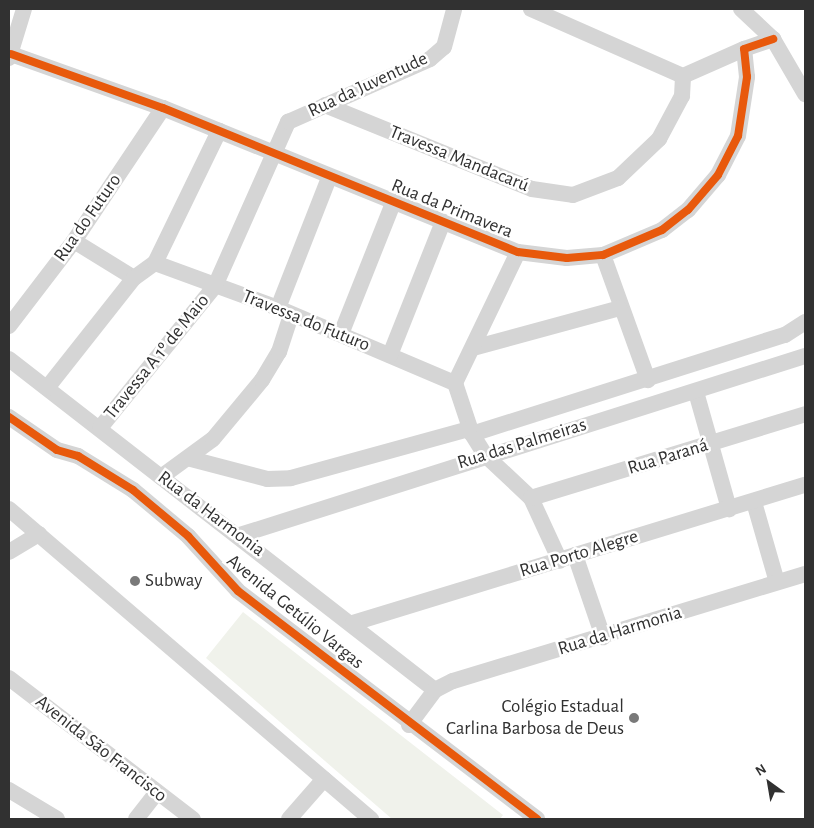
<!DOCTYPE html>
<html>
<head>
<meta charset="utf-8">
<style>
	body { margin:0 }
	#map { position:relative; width:814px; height:828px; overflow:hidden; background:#fff; font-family:"Alegreya Sans",sans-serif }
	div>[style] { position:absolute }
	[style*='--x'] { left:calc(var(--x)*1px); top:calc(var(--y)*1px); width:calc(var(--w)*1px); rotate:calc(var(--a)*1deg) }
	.green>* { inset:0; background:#f0f2eb }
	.minor>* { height:16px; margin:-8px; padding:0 8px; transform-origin:8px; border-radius:8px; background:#d5d5d5 }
	.cycleway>* { height:8px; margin:-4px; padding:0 4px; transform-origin:4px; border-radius:4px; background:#e8590c }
	.dots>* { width:14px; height:14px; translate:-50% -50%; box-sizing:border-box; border:2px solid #fff; border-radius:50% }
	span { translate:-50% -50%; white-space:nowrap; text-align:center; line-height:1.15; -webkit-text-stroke:5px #fff; paint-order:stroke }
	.street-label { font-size:19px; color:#313131 }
	.poi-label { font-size:19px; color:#313131 }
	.left { translate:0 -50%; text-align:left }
	.right { translate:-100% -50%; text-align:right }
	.frame { position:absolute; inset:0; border:10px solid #313131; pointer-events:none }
	.north { position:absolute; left:744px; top:758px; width:50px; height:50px; -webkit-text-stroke:4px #fff; paint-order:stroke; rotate:328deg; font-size:14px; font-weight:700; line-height:20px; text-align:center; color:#313131 }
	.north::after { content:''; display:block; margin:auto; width:18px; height:22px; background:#313131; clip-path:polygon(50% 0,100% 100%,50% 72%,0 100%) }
</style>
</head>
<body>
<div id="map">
	<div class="green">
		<i style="clip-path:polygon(243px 612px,503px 815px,500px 819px,392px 819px,206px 658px)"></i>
	</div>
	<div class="minor">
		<i style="--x:531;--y:9;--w:166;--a:23.8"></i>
		<i style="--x:741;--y:9;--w:44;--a:43.2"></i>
		<i style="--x:773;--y:39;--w:64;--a:59.8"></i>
		<i style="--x:11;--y:54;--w:161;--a:19.6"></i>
		<i style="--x:163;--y:108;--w:383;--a:22.1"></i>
		<i style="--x:518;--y:252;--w:49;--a:7"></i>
		<i style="--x:567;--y:258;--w:36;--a:-5"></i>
		<i style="--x:603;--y:255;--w:64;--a:-23"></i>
		<i style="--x:662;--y:230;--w:33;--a:-38"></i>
		<i style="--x:688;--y:210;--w:46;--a:-49.4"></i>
		<i style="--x:718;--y:175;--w:44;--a:-62.9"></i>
		<i style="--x:738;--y:136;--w:60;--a:-81.3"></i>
		<i style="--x:747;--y:77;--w:28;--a:-96"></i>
		<i style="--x:744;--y:49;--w:31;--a:-19"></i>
		<i style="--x:9;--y:58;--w:51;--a:-73"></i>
		<i style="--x:683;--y:76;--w:67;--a:-23.9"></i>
		<i style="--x:325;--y:105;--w:223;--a:22.1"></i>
		<i style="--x:532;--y:189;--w:41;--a:8.3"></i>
		<i style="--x:573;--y:195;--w:48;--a:-20.7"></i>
		<i style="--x:618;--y:178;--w:57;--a:-43.6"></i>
		<i style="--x:659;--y:139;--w:49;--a:-61.9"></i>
		<i style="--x:682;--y:96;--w:20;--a:-87"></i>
		<i style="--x:74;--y:241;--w:70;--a:31.7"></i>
		<i style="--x:603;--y:255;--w:133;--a:70.2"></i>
		<i style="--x:155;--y:263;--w:131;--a:20.1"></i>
		<i style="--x:278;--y:308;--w:192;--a:23"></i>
		<i style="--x:278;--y:308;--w:140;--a:-68.6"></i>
		<i style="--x:9;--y:326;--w:107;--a:-52.6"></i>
		<i style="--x:74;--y:241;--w:160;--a:-56.2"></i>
		<i style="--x:341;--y:334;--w:141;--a:-68.3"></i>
		<i style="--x:473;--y:348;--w:152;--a:-15.2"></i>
		<i style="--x:390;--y:355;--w:141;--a:-68.3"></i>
		<i style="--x:9;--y:359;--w:539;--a:37.85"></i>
		<i style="--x:455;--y:383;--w:54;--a:71.6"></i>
		<i style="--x:472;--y:434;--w:25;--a:58"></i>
		<i style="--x:485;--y:455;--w:63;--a:43.1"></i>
		<i style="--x:531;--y:498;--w:69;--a:65.3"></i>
		<i style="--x:455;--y:383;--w:145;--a:-64.3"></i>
		<i style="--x:47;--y:388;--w:140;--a:-51.7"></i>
		<i style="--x:134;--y:278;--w:26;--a:-36"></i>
		<i style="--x:155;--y:263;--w:147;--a:-64.1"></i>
		<i style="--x:696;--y:392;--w:122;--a:74.2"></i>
		<i style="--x:9;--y:417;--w:58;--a:34.5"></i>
		<i style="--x:57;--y:450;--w:22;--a:16"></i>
		<i style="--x:78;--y:456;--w:65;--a:31.7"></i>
		<i style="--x:133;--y:490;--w:72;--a:39.9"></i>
		<i style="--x:188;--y:536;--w:74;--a:47.7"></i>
		<i style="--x:238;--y:591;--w:376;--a:37.3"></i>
		<i style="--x:100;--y:428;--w:183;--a:-51"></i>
		<i style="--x:215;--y:286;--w:180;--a:-66"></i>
		<i style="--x:288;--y:122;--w:155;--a:-23.9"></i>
		<i style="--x:430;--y:59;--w:18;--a:-41"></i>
		<i style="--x:444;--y:47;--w:39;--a:-75"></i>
		<i style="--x:472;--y:434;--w:328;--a:-17.6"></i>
		<i style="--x:785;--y:335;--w:24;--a:-33"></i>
		<i style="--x:191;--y:459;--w:79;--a:14.7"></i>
		<i style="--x:267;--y:479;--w:24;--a:-2"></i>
		<i style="--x:291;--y:478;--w:185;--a:-15.4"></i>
		<i style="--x:161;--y:477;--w:64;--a:-36.2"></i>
		<i style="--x:213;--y:439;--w:77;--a:-50.3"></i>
		<i style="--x:262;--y:380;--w:33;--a:-59"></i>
		<i style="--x:279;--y:352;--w:39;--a:-72"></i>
		<i style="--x:531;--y:498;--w:287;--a:-17"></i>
		<i style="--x:754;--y:502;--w:83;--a:74"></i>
		<i style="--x:9;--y:509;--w:477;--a:40.6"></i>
		<i style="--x:240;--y:535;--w:593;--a:-17.58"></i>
		<i style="--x:9;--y:552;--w:35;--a:-31"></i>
		<i style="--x:575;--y:555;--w:87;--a:71.1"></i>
		<i style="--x:353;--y:623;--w:473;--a:-17"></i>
		<i style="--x:9;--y:678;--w:232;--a:37.5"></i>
		<i style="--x:409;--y:725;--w:44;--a:-53.4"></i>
		<i style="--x:435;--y:690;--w:20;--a:-27"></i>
		<i style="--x:453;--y:681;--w:368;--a:-16.9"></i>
		<i style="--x:9;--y:790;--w:56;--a:31.1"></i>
		<i style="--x:136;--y:819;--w:34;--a:-52"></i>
		<i style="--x:289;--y:819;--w:53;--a:-48.8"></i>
	</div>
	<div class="cycleway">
		<i style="--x:11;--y:54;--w:161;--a:19.6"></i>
		<i style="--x:163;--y:108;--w:383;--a:22.1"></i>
		<i style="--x:518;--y:252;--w:49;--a:7"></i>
		<i style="--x:567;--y:258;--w:36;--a:-5"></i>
		<i style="--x:603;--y:255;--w:64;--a:-23"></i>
		<i style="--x:662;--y:230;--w:33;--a:-38"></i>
		<i style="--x:688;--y:210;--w:46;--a:-49.4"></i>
		<i style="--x:718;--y:175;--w:44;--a:-62.9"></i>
		<i style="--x:738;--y:136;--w:60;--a:-81.3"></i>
		<i style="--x:747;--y:77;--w:28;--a:-96"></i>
		<i style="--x:744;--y:49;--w:31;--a:-19"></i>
		<i style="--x:9;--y:417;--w:58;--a:34.5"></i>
		<i style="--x:57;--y:450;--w:22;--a:16"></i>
		<i style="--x:78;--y:456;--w:65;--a:31.7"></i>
		<i style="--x:133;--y:490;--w:72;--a:39.9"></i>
		<i style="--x:188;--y:536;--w:74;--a:47.7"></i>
		<i style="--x:238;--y:591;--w:376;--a:37.3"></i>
	</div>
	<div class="dots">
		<i style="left:135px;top:581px;background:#797979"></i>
		<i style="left:634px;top:718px;background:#797979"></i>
	</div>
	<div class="street-label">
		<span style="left:368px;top:85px;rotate:-25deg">Rua da Juventude</span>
		<span style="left:459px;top:159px;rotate:22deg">Travessa Mandacarú</span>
		<span style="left:452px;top:209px;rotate:22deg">Rua da Primavera</span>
		<span style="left:88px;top:218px;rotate:-55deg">Rua do Futuro</span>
		<span style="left:306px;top:321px;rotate:22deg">Travessa do Futuro</span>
		<span style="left:157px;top:357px;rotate:-51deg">Travessa A 1º de Maio</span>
		<span style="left:522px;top:444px;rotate:-17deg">Rua das Palmeiras</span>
		<span style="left:668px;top:457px;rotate:-17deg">Rua Paraná</span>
		<span style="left:211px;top:514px;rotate:37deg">Rua da Harmonia</span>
		<span style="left:579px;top:554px;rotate:-17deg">Rua Porto Alegre</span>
		<span style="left:295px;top:612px;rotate:39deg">Avenida Getúlio Vargas</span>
		<span style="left:620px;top:631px;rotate:-17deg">Rua da Harmonia</span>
		<span style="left:101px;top:749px;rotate:38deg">Avenida São Francisco</span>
	</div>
	<div class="poi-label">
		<span class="left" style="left:145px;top:581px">Subway</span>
		<span class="right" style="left:624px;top:718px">Colégio Estadual<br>Carlina Barbosa de Deus</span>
	</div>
	<div class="frame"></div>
	<div class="north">N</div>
</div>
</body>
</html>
